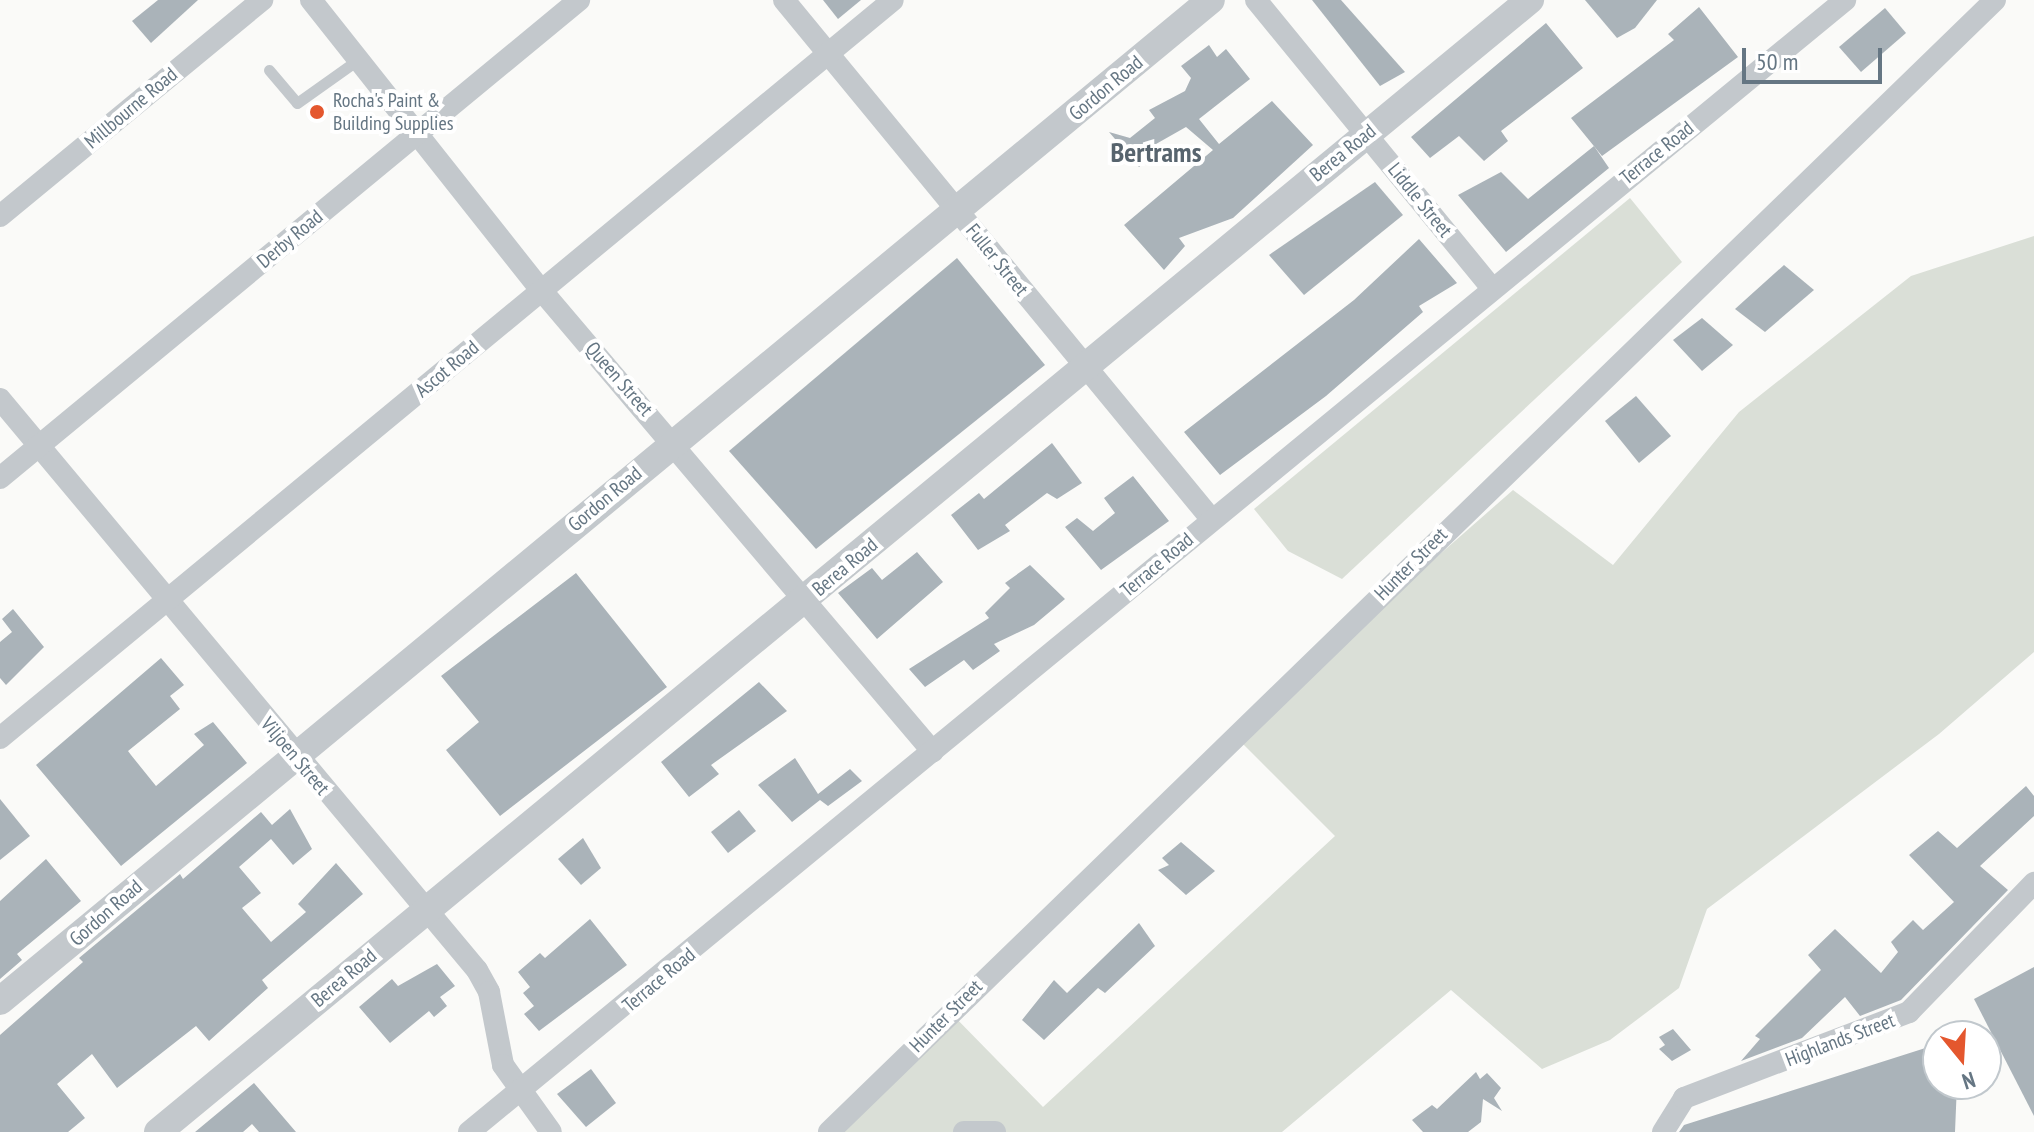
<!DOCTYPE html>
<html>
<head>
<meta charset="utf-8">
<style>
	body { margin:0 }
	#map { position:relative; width:2034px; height:1132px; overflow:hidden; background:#fafaf8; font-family:"PT Sans Narrow",sans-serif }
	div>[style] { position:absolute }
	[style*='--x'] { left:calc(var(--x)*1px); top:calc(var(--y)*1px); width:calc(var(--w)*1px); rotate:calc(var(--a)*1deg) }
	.green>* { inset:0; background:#dadfd7 }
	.building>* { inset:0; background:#aab3b9 }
	.service>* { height:11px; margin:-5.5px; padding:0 5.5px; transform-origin:5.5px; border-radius:5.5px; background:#c3c8cc }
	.minor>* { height:22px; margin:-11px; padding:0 11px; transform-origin:11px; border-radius:11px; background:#c3c8cc }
	.tertiary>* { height:28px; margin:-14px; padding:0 14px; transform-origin:14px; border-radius:14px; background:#c3c8cc }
	.dots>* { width:22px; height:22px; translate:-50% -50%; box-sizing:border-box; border:4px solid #fff; border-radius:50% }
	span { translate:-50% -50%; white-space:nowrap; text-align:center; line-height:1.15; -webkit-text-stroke:8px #fff; paint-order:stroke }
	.street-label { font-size:20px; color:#657683 }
	.poi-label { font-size:20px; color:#657683 }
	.left { translate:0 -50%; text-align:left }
	.district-label { font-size:28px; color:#57646e; font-weight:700 }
	.north { position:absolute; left:1922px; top:1020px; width:80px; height:80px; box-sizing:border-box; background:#fff; border:2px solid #c1c8cd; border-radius:50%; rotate:162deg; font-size:22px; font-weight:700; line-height:32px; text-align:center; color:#657683 }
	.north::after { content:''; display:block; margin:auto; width:28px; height:36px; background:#e4572e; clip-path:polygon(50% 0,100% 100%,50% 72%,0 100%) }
	.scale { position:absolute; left:1742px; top:48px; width:140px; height:36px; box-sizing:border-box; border:4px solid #657683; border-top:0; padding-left:10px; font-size:24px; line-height:28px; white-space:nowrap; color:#657683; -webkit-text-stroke:6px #fff; paint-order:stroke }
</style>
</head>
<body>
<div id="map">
	<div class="green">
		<i style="clip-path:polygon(1630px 198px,1682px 262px,1342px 579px,1288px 551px,1254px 509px)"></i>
		<i style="clip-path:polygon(2034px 236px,2034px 652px,1939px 734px,1707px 909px,1679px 988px,1610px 1040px,1542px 1069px,1451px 990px,1282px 1132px,824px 1132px,948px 1010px,1043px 1107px,1335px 836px,1241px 742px,1333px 648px,1513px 490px,1613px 565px,1739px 412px,1911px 276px)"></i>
	</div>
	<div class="building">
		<i style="clip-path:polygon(158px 0,198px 0,151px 43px,132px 21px)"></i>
		<i style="clip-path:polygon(823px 0,861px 0,838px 19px)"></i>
		<i style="clip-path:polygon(1312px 0,1341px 0,1405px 72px,1380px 86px)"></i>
		<i style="clip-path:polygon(1585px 0,1657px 0,1635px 28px,1617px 38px)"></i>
		<i style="clip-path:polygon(1699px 7px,1738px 57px,1602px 156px,1571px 118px,1674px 40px,1668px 34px)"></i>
		<i style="clip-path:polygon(1885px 8px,1906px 33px,1861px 72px,1839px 47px)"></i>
		<i style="clip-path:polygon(1546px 23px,1583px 68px,1501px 131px,1508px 141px,1484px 161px,1459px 136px,1430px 158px,1411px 137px)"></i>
		<i style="clip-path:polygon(1209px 45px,1217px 57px,1226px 49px,1250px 79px,1199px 119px,1219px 144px,1272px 101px,1313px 145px,1233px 218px,1179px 238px,1185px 246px,1164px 270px,1124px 225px,1213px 150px,1186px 127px,1156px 144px,1160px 148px,1139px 167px,1109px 132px,1130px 138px,1155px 118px,1149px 110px,1185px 91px,1191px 78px,1181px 66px)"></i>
		<i style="clip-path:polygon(1594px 146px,1609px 168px,1506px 252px,1458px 195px,1501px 172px,1528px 199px)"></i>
		<i style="clip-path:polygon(1375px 182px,1403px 215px,1304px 295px,1269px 255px)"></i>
		<i style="clip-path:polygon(1419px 239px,1457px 283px,1419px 306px,1423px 312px,1326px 396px,1220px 475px,1184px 432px,1354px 300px)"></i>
		<i style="clip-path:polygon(957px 258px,1045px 365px,816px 549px,729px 451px)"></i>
		<i style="clip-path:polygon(1784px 265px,1814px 290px,1765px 332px,1735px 309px)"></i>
		<i style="clip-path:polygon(1702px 318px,1733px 345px,1702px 371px,1673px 340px)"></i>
		<i style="clip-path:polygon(1636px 396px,1671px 436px,1639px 463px,1605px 421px)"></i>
		<i style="clip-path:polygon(1052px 443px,1082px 483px,1057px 499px,1047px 493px,1005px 525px,1010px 531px,978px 550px,951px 515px,979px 493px,984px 499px)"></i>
		<i style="clip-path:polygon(1133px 476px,1169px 521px,1101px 570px,1065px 527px,1077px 518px,1093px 531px,1115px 513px,1104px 498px)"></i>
		<i style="clip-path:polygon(917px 552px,943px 582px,877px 639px,838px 593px,872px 568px,882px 580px)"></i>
		<i style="clip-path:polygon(1030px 565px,1065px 599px,1034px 625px,994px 644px,1000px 651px,973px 670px,964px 660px,925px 687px,909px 669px,989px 618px,985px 613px,1010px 588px,1005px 583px)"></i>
		<i style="clip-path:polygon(576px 573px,667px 687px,500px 816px,446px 750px,479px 722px,441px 676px)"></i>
		<i style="clip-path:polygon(13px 609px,44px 647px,6px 685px,0 678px,0 642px,12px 632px,2px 619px)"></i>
		<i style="clip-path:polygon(161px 658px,184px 685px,170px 696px,180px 709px,128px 751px,131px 755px,156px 786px,204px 745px,194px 734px,213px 722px,247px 763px,121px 866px,36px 765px)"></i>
		<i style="clip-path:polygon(759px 682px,787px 711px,711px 765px,719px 774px,689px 797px,661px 762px)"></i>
		<i style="clip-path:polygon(795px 758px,818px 794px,850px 769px,862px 781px,828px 806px,820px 800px,792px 822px,758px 785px)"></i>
		<i style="clip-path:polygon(2026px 786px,2034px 796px,2034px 816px,1980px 866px,2008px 890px,1901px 1000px,1860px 1016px,1845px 997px,1802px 1038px,1741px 1061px,1760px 1039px,1755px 1036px,1821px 970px,1808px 955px,1835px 929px,1881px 973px,1898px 952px,1891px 942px,1913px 920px,1923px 930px,1954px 902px,1909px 855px,1938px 831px,1957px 848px)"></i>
		<i style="clip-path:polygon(0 799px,30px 836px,0 860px)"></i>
		<i style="clip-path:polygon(290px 809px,312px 849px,293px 865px,271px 839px,239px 867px,261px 893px,242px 908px,271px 942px,306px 912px,298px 904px,336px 863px,363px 894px,262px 980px,268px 988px,209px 1041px,196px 1026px,117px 1088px,92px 1054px,57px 1084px,85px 1118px,68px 1132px,0 1132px,0 1035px,83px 962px,79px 958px,180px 874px,183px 879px,261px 812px,272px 825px)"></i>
		<i style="clip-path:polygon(739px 810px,756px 831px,728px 853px,711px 832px)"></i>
		<i style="clip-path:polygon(583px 838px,601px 868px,581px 885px,558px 859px)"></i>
		<i style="clip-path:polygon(1181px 842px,1215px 871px,1186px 895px,1158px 870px,1169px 865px,1162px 858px)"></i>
		<i style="clip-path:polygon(46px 859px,81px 901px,17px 954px,22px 960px,0 979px,0 901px)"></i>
		<i style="clip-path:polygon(590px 919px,627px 965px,539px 1031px,524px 1014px,534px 1006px,523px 993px,530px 987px,518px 972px,540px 953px,545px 958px)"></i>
		<i style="clip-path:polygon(1139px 923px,1155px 946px,1105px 993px,1098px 988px,1044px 1040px,1022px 1020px,1054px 980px,1067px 993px)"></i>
		<i style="clip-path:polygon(437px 964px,455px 986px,440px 997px,447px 1006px,434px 1017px,429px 1011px,390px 1043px,359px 1007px,392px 979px,398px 986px)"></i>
		<i style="clip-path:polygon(2034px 967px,2034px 1116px,1974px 999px)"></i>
		<i style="clip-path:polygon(1673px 1029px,1691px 1050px,1672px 1061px,1659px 1049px,1665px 1045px,1659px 1037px)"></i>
		<i style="clip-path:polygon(1938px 1044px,1938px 1084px,1957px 1084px,1955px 1132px,1679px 1132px,1684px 1125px)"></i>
		<i style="clip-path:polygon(591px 1069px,616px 1103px,586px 1127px,557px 1094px)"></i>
		<i style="clip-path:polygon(1476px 1072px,1480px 1079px,1487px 1073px,1501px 1088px,1494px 1098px,1502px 1111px,1483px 1099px,1481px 1122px,1468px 1132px,1423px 1132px,1412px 1120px,1432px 1105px,1437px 1109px)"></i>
		<i style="clip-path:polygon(254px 1083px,296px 1132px,259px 1132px,252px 1124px,243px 1132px,195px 1132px)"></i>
	</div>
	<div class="service">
		<i style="--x:269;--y:70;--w:43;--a:49.7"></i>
		<i style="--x:297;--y:103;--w:76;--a:-35.4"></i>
	</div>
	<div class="minor">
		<i style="--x:311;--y:0;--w:372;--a:51.6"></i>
		<i style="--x:542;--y:291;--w:604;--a:49.7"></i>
		<i style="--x:784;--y:0;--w:673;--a:50.54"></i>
		<i style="--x:1256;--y:0;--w:372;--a:50.7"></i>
		<i style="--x:0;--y:216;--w:340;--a:-39.5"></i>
		<i style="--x:0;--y:399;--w:744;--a:50.13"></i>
		<i style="--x:477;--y:970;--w:25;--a:61"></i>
		<i style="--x:489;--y:992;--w:74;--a:79.1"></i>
		<i style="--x:503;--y:1065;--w:82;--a:54.4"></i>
		<i style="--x:0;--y:478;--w:751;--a:-39.54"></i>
		<i style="--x:0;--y:738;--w:1158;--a:-39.57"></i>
		<i style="--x:469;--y:1132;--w:1782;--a:-39.44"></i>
		<i style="--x:829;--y:1132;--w:1625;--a:-44.15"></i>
		<i style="--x:964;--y:1132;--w:31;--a:0"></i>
		<i style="--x:1663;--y:1132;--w:40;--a:-58"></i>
		<i style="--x:1684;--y:1098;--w:241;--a:-20.9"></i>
		<i style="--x:1909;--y:1012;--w:180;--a:-45.9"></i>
	</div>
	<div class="tertiary">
		<i style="--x:0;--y:1001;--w:1571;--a:-39.58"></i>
		<i style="--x:158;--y:1132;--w:1779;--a:-39.53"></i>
	</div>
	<div class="dots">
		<i style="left:317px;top:112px;background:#e4572e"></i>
	</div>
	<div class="street-label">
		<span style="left:1106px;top:88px;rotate:-40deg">Gordon Road</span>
		<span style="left:131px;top:108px;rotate:-40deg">Millbourne Road</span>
		<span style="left:1343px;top:153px;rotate:-39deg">Berea Road</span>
		<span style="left:1657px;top:153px;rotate:-39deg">Terrace Road</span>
		<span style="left:1420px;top:200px;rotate:51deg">Liddle Street</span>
		<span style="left:290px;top:239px;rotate:-40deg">Derby Road</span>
		<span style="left:997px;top:260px;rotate:51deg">Fuller Street</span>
		<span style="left:447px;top:369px;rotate:-40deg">Ascot Road</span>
		<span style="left:619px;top:379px;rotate:49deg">Queen Street</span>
		<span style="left:605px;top:499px;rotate:-40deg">Gordon Road</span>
		<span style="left:1411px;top:564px;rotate:-45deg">Hunter Street</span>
		<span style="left:1157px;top:565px;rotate:-40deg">Terrace Road</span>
		<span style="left:845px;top:567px;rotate:-40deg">Berea Road</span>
		<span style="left:295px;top:756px;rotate:50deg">Viljoen Street</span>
		<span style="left:106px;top:913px;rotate:-41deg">Gordon Road</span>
		<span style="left:344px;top:978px;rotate:-40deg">Berea Road</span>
		<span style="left:659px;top:980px;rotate:-40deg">Terrace Road</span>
		<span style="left:946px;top:1016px;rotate:-45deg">Hunter Street</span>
		<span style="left:1840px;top:1040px;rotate:-21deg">Highlands Street</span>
	</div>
	<div class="poi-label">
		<span class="left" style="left:333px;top:112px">Rocha's Paint &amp;<br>Building Supplies</span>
	</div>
	<div class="district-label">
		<span style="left:1156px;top:152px">Bertrams</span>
	</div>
	<div class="north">N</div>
	<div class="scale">50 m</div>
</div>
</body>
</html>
